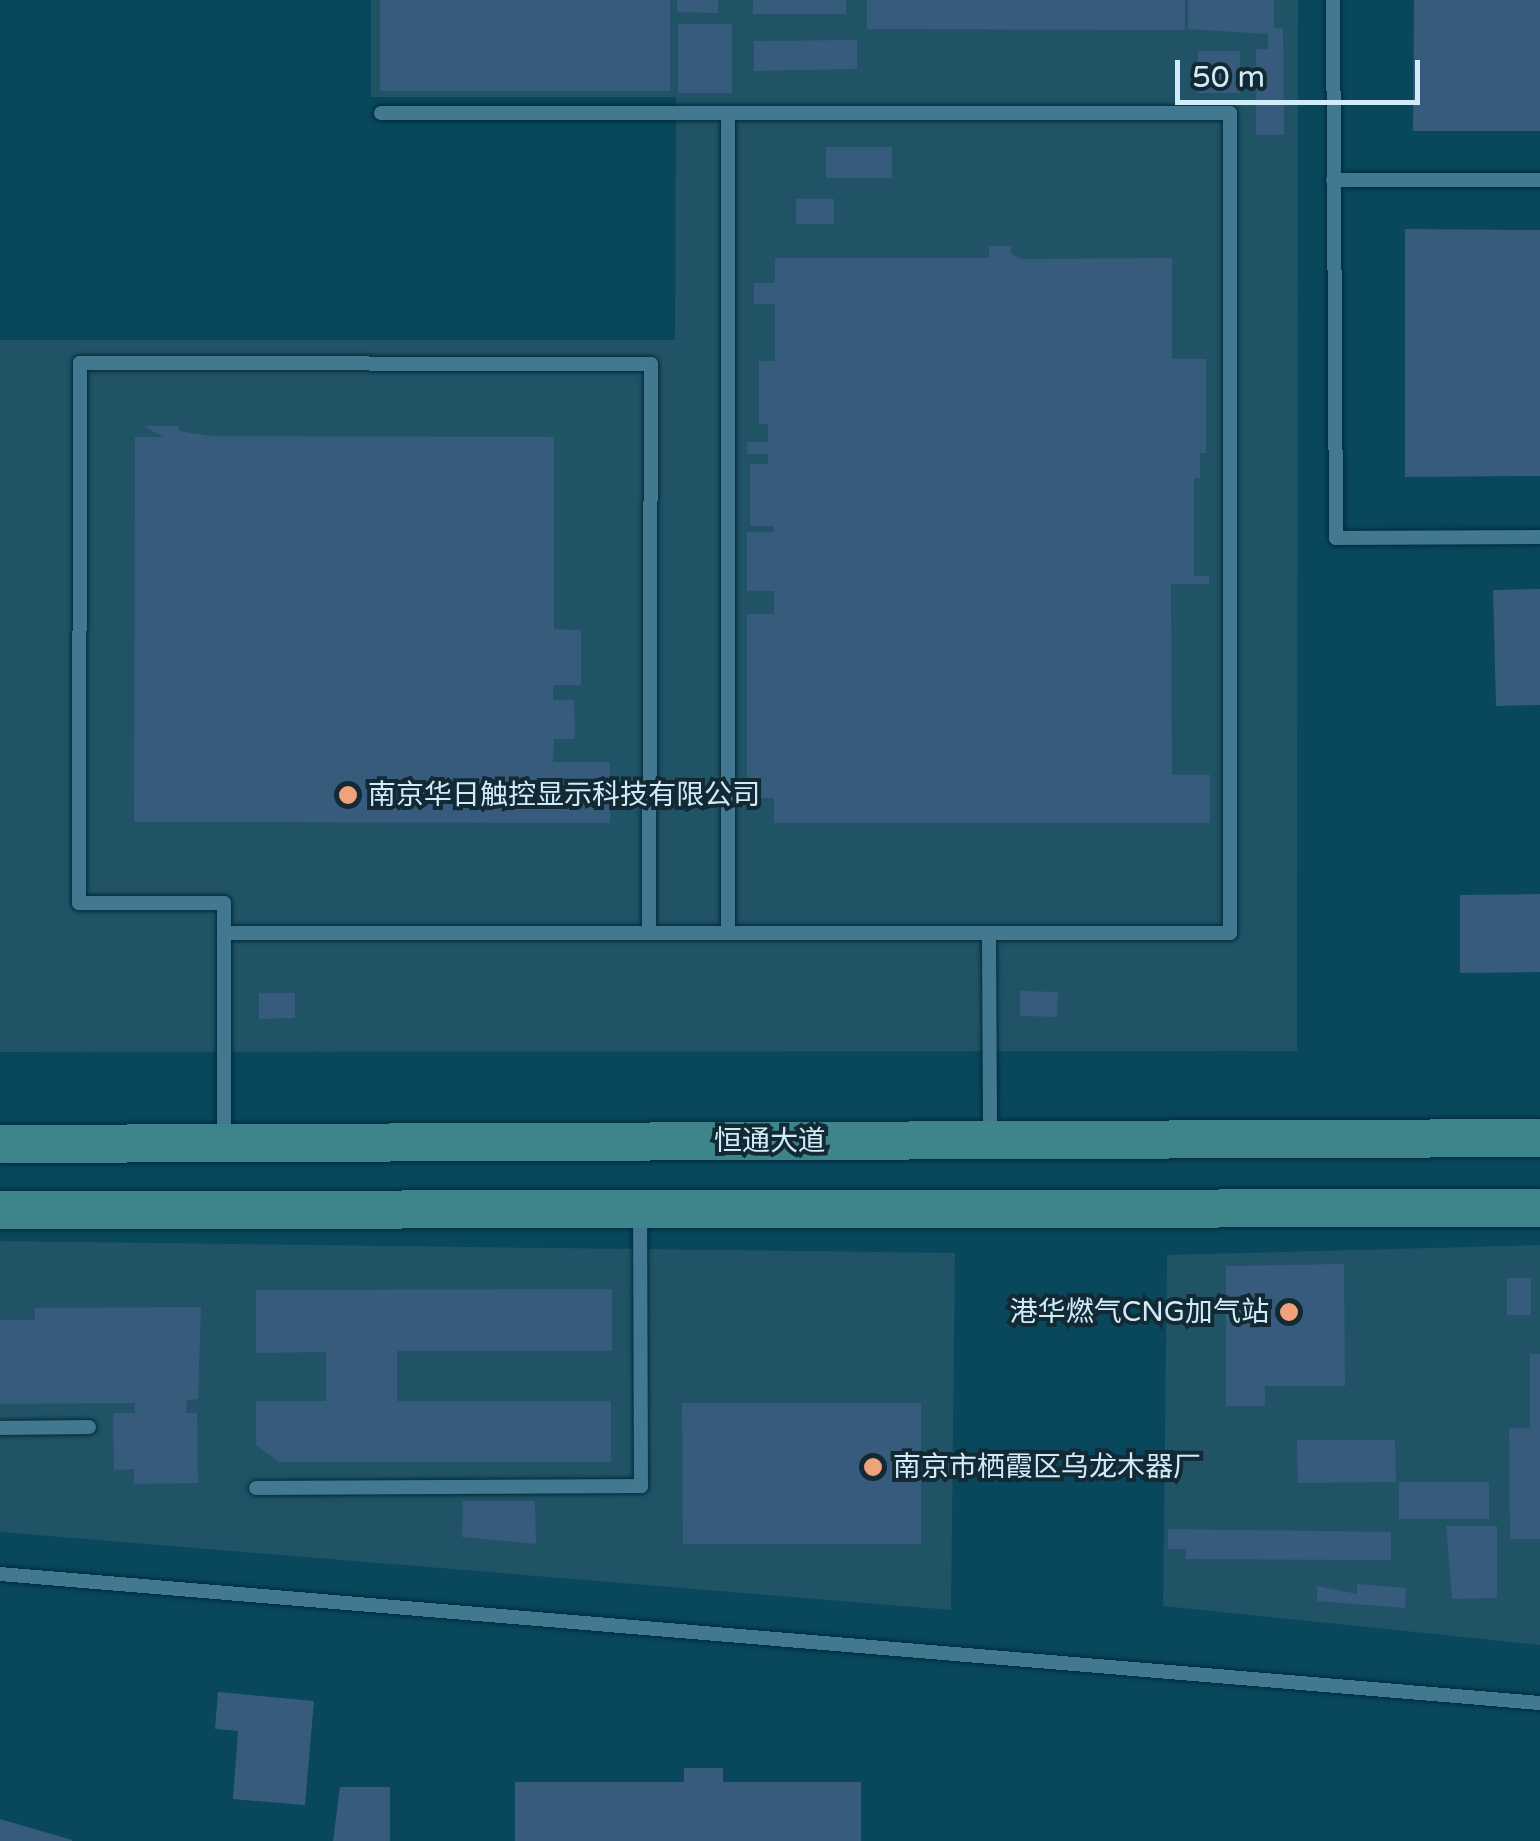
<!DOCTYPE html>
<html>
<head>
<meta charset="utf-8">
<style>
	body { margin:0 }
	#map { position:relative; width:1540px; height:1841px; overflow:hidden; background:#08475c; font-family:"Varela Round","Noto Sans SC",sans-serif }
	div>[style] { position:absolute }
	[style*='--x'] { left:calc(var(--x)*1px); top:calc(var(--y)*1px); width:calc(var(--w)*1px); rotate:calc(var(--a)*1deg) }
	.built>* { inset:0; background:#215366 }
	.building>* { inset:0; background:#375b7c }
	.roads { filter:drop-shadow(0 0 2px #002b3b) drop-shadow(0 0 2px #002b3b) }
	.service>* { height:14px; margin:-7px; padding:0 7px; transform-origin:7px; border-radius:7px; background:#437990 }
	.secondary>* { height:38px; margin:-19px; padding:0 19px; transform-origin:19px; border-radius:19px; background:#3d858a }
	.dots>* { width:28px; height:28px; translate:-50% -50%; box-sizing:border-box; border:5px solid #132a34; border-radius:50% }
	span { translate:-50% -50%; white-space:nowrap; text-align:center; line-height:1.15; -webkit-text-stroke:8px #132a34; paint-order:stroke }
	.poi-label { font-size:28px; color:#d0ecf9 }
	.left { translate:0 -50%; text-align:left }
	.right { translate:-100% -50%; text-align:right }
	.street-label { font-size:28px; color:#d0ecf9 }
	.scale { position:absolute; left:1175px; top:60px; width:245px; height:45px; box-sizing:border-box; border:5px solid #d0ecf9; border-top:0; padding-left:12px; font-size:30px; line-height:35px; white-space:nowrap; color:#d0ecf9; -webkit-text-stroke:8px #132a34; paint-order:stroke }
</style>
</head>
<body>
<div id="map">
	<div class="built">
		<i style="clip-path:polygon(371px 0,1298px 0,1297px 1051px,0 1052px,0 340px,675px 340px,676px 97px,371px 97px)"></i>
		<i style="clip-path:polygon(0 1241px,955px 1253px,951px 1610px,0 1532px)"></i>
		<i style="clip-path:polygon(1540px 1245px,1540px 1645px,1163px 1606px,1167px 1255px)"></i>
	</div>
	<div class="building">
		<i style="clip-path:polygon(380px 0,670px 0,670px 91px,380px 91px)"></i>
		<i style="clip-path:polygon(677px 0,718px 0,718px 13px,677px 12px)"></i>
		<i style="clip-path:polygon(753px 0,846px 0,846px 14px,753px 14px)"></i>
		<i style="clip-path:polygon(867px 0,1185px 0,1185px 30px,867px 29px)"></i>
		<i style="clip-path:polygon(1188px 0,1274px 0,1274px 28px,1283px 28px,1284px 135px,1256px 135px,1256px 49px,1268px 49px,1268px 34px,1188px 29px)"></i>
		<i style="clip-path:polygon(1414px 0,1540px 0,1540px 131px,1413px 131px)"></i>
		<i style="clip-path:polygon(678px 24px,732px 24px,732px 93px,678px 93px)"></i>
		<i style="clip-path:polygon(857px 40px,857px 69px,754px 71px,754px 41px)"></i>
		<i style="clip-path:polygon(1198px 51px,1240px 51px,1240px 93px,1198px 93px)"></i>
		<i style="clip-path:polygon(826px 147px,892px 147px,892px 178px,826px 178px)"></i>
		<i style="clip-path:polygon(796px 199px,834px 199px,834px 224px,796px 224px)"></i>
		<i style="clip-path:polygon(1405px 229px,1540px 230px,1540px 476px,1405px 477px)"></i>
		<i style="clip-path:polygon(989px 246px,1011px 246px,1011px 254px,1022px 259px,1172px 258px,1172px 359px,1206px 359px,1206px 453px,1200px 453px,1200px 478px,1194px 478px,1194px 576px,1209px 576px,1209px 584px,1171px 584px,1172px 775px,1210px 775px,1210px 823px,774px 823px,774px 798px,747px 798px,747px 614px,774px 614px,774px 591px,747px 591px,747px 532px,774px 532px,774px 526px,750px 526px,750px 464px,768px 464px,768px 454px,747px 454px,747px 442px,768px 442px,768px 424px,759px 424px,759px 361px,775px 361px,775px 304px,754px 304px,754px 283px,775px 283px,775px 258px,989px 258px)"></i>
		<i style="clip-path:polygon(143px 426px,179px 426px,179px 431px,211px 436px,554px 437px,554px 629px,581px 630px,581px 685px,553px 685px,553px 700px,574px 700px,575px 739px,554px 739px,553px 762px,610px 762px,610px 823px,134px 822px,135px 437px,164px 437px)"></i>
		<i style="clip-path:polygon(1540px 589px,1540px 705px,1496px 706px,1493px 590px)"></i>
		<i style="clip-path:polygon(1540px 894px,1540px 972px,1460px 973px,1460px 895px)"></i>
		<i style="clip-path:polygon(1020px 991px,1058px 992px,1057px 1017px,1020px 1016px)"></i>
		<i style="clip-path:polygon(259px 993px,295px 993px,295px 1018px,259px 1019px)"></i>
		<i style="clip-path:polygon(1344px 1264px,1345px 1386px,1265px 1386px,1265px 1406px,1226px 1406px,1226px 1266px)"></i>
		<i style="clip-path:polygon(1507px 1278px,1531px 1278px,1531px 1315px,1507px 1315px)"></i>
		<i style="clip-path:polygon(612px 1289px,612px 1351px,397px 1351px,397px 1401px,611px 1401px,611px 1462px,279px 1462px,256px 1445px,256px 1401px,326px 1401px,326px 1352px,256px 1353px,256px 1290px)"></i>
		<i style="clip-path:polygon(201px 1307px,198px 1399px,187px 1400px,186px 1413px,197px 1413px,198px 1483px,134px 1484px,134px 1469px,114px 1470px,113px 1413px,135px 1413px,135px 1403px,0 1404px,0 1320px,35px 1320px,35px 1308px)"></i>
		<i style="clip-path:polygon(1530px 1354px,1540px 1354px,1540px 1539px,1510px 1539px,1509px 1428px,1530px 1428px)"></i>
		<i style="clip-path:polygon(682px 1403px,921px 1403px,921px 1544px,683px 1544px)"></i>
		<i style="clip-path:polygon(1297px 1440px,1395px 1440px,1396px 1482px,1298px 1483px)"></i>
		<i style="clip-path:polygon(1399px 1482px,1489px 1482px,1489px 1519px,1399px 1519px)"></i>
		<i style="clip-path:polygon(463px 1501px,535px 1501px,536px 1544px,462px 1537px)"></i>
		<i style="clip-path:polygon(1446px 1526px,1497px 1526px,1497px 1598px,1452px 1599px)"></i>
		<i style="clip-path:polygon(1168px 1529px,1391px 1532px,1391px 1560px,1186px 1559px,1186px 1549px,1168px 1549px)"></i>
		<i style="clip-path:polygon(1357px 1584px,1406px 1588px,1405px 1608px,1317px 1601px,1317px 1586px,1357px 1594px)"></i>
		<i style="clip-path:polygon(218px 1692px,314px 1701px,305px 1805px,233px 1799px,238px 1731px,215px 1729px)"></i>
		<i style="clip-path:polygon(684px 1768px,723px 1768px,723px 1782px,861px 1782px,861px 1841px,515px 1841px,515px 1782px,684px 1782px)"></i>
		<i style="clip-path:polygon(340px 1787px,390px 1787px,390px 1841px,333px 1841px)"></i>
		<i style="clip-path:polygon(0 1819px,72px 1840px,72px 1841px,0 1841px)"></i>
	</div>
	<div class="roads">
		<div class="service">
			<i style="--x:1333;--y:0;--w:538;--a:89.68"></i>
			<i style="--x:1336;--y:538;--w:204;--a:-0.3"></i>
			<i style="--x:381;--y:113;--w:347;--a:0"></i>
			<i style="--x:1333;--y:180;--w:207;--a:0"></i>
			<i style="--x:224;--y:933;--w:30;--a:-90"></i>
			<i style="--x:224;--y:903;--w:145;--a:180"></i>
			<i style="--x:79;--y:903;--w:540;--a:-89.89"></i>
			<i style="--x:80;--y:363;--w:571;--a:0.1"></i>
			<i style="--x:651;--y:364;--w:569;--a:90.2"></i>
			<i style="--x:989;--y:933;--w:207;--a:89.7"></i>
			<i style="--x:224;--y:1143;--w:210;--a:-90"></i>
			<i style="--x:224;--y:933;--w:1006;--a:0"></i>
			<i style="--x:1230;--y:933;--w:820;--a:-90"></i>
			<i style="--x:1230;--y:113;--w:502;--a:180"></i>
			<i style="--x:728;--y:113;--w:820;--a:90"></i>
			<i style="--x:0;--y:1428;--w:89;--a:-0.6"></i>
			<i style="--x:256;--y:1488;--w:385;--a:-0.3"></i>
			<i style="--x:641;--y:1486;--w:276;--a:-90.2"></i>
			<i style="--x:0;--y:1574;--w:1545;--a:4.79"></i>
		</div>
		<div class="secondary">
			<i style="--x:0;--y:1144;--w:1540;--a:-0.22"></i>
			<i style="--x:0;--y:1210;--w:1540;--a:-0.07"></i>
		</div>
	</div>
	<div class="dots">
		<i style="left:348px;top:795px;background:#f0a27a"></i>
		<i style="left:1289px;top:1312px;background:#f0a27a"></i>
		<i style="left:873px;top:1467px;background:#f0a27a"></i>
	</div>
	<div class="poi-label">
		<span class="left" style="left:368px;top:795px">南京华日触控显示科技有限公司</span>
		<span class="right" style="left:1269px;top:1312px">港华燃气CNG加气站</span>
		<span class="left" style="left:893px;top:1467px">南京市栖霞区乌龙木器厂</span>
	</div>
	<div class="street-label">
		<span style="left:770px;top:1141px">恒通大道</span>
	</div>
	<div class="scale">50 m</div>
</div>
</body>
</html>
